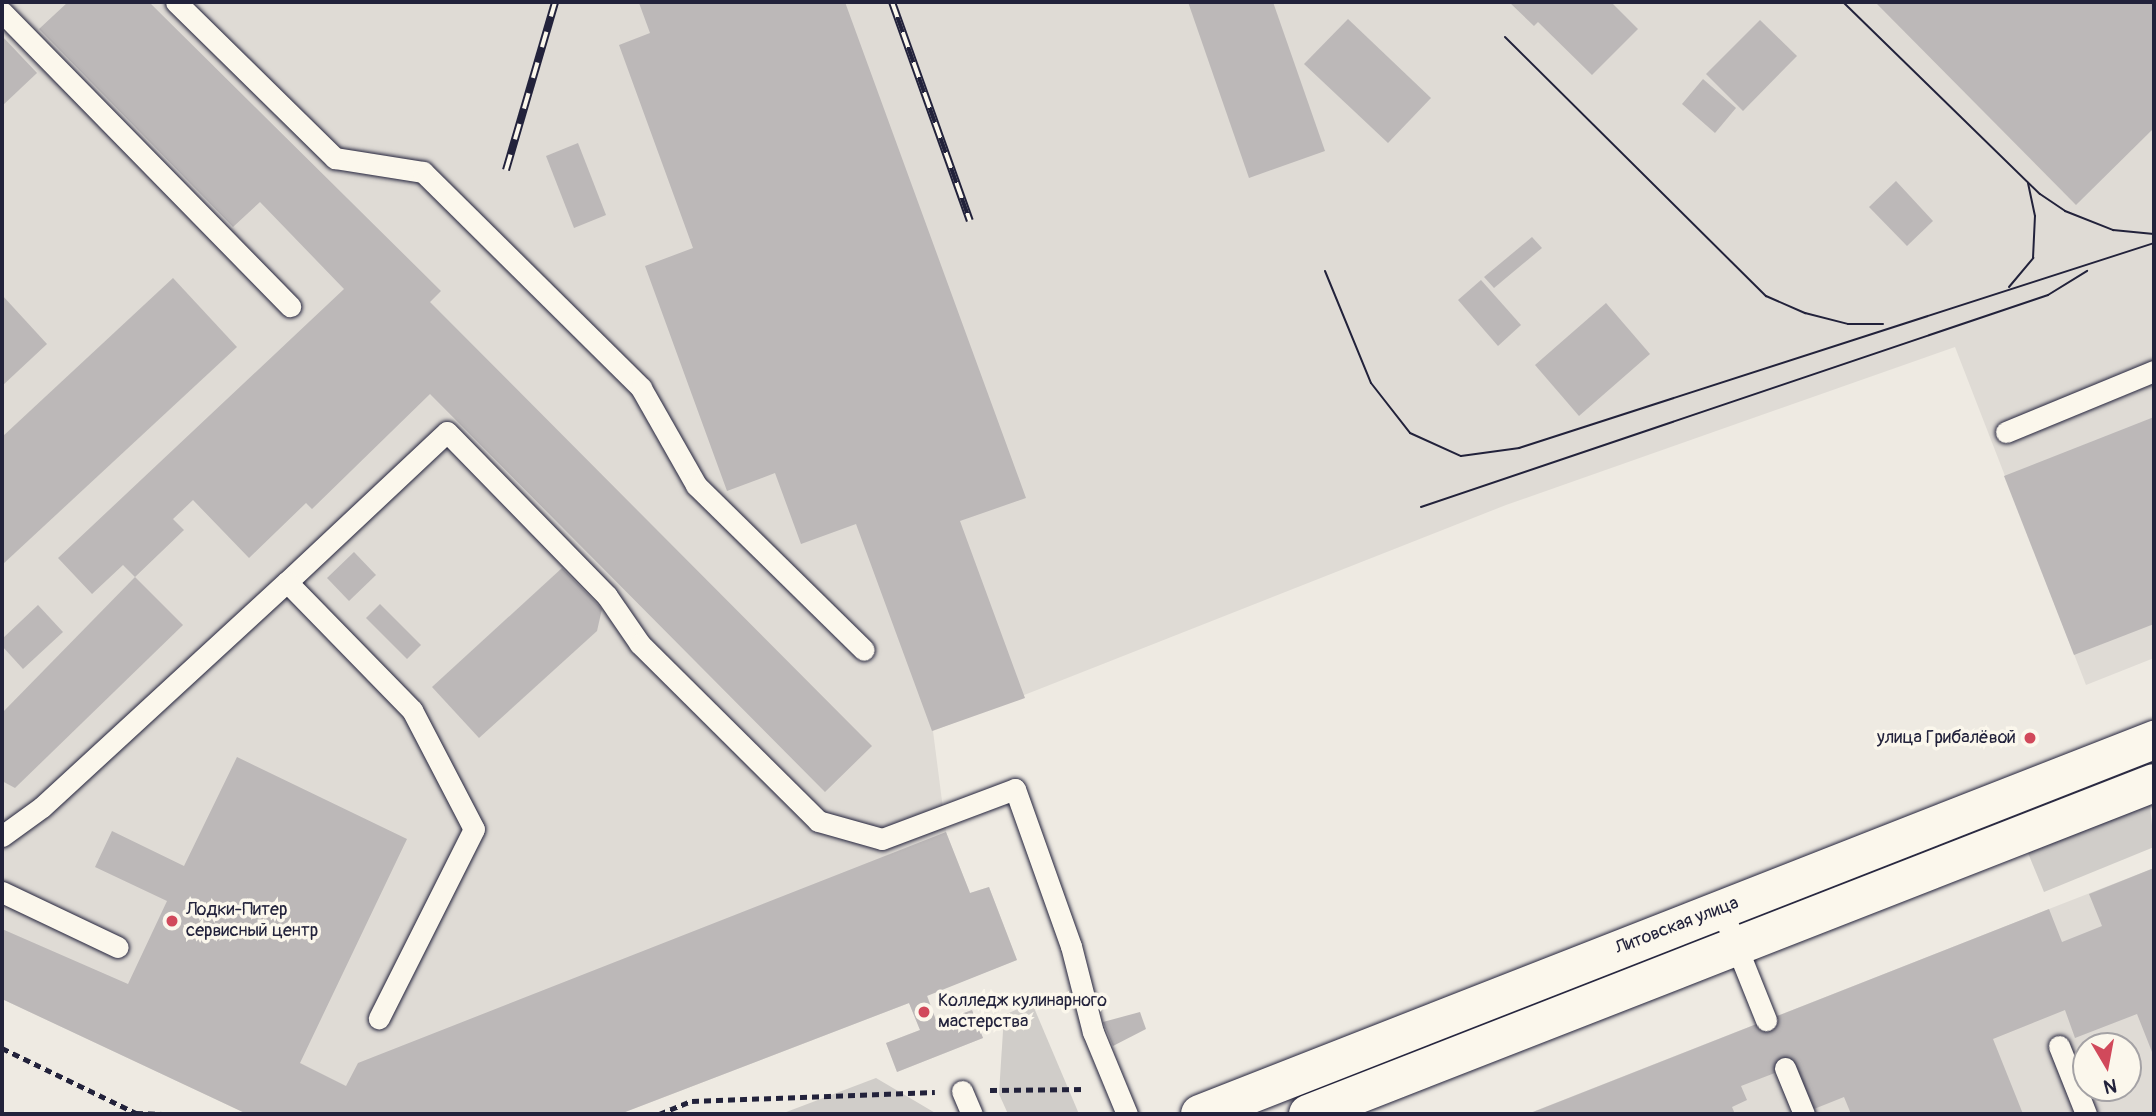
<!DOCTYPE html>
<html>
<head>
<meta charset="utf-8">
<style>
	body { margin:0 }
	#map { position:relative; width:2156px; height:1116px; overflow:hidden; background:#eeeae2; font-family:Pangolin,sans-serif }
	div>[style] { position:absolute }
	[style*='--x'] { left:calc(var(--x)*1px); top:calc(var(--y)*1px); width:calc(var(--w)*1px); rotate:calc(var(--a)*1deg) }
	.built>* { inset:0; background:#dfdbd5 }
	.green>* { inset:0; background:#d0cdc9 }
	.building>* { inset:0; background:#bcb8b8 }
	.path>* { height:4.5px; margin-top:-2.25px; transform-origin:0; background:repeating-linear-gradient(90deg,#22223b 0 7px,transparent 0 12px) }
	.roads { filter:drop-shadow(0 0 2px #22223b) drop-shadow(0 0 2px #22223b) }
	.lane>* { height:21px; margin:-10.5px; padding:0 10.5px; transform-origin:10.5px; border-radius:10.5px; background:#fbf7ec }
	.secondary>* { height:38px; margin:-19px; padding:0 19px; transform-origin:19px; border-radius:19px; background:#fbf7ec }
	.tram>* { height:2px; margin:-1px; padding:0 1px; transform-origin:1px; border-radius:1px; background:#22223b }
	.rail>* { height:8px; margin-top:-4px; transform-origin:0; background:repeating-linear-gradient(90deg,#fbf7ec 0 16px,#22223b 0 32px); box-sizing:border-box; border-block:2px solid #22223b }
	.dots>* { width:19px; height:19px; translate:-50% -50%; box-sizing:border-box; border:4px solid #fbf7ec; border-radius:50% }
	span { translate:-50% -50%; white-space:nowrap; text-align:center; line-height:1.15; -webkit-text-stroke:7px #fbf7ec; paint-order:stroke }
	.poi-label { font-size:18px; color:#22223b }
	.right { translate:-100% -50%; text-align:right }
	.left { translate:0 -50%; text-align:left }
	.street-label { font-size:18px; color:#22223b }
	.frame { position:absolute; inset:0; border:4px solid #22223b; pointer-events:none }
	.north { position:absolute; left:2072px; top:1032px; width:70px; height:70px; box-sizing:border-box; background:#fbf7ec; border:2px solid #a4a2a5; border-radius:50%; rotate:170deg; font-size:19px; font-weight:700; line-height:28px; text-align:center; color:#22223b }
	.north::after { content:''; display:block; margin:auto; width:24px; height:32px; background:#d1495b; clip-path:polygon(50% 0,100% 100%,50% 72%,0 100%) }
</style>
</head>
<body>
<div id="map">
	<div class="built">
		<i style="clip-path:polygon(2px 2px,2154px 2px,2154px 658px,2086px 685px,1955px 347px,1506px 505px,933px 731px,946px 832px,970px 893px,989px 887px,1017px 960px,927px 995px,937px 1023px,972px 1010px,983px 1038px,897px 1072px,886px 1043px,920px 1030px,909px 1003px,620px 1114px,247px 1114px,2px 999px)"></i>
		<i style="clip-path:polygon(evenodd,2154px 868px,2154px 1114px,1527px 1114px,2049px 909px,2154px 868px,2086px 1046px,2128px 1046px,2128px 1088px,2086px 1088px,2086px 1046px)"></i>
	</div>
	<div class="green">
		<i style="clip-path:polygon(2150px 804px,2154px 847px,2044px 892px,2028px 853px)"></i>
		<i style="clip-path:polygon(1032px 1003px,1079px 1114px,1008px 1114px,999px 1094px,1004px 1015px)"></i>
		<i style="clip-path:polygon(876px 1078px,937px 1114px,781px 1114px)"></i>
	</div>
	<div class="building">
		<i style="clip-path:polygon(68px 2px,149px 2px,441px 291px,430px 302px,872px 746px,825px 792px,430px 394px,312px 509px,306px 503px,249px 558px,193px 500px,173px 519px,184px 530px,135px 577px,123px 565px,92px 594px,58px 558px,344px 289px,260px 202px,233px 227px,39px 29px)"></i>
		<i style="clip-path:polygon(845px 2px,1026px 498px,960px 521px,1025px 698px,932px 731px,856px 524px,801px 544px,775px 473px,727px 491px,645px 266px,693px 248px,619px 45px,650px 33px,639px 3px)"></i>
		<i style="clip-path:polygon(1188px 2px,1273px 2px,1325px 151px,1249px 178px)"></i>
		<i style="clip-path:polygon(1509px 2px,1611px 2px,1638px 29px,1592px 75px,1538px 22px,1534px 26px)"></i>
		<i style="clip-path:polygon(1875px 2px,2154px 2px,2154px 128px,2076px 205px)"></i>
		<i style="clip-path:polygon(1348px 19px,1431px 98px,1388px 143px,1304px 64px)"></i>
		<i style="clip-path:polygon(1760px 20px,1797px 56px,1743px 111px,1706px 74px)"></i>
		<i style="clip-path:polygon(2px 36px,37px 73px,2px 106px)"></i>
		<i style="clip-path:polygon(1703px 79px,1736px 108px,1715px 133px,1682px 104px)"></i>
		<i style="clip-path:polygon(578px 143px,606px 215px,574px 228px,546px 156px)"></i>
		<i style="clip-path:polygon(1896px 181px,1933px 221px,1907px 246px,1869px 207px)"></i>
		<i style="clip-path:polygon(1532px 237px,1542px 248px,1494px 288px,1484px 277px)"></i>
		<i style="clip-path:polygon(173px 278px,237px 347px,2px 565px,2px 437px)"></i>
		<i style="clip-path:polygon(1481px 280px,1521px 325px,1498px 346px,1458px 300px)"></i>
		<i style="clip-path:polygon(2px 295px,47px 344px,2px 386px)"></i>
		<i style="clip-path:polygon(1606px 303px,1650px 354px,1579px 416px,1535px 365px)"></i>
		<i style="clip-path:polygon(2154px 417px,2154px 624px,2074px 655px,2004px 476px)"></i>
		<i style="clip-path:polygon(354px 552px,376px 575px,349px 601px,327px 578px)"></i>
		<i style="clip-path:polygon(562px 568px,602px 609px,597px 631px,479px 738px,432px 687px)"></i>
		<i style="clip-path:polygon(135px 577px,183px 625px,15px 788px,2px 781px,2px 713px)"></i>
		<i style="clip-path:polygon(380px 604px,421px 645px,407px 659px,366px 618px)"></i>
		<i style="clip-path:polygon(38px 605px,63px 632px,23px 669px,2px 646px,2px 639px)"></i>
		<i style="clip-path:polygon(237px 757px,407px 839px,300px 1063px,346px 1086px,358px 1063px,946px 832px,970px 893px,989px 887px,1017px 960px,927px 996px,937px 1023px,972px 1010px,983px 1038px,897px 1072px,886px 1043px,920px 1030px,909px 1003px,620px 1114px,247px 1114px,2px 999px,2px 929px,128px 984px,167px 901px,95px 867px,112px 831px,184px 866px)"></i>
		<i style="clip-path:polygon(2154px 868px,2154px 1057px,2137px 1014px,2075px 1038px,2065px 1010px,1993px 1039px,2023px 1114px,1851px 1114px,1844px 1097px,1814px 1109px,1796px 1065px,1741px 1086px,1747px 1100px,1732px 1107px,1735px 1114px,1528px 1114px,2049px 909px,2062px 942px,2102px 926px,2089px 894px)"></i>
		<i style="clip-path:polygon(1140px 1012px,1146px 1029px,1113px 1046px,1103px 1022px)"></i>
	</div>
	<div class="path">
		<i style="--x:2;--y:1048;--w:149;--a:25.9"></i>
		<i style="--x:136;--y:1113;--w:33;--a:2"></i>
		<i style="--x:990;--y:1090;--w:96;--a:-0.6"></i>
		<i style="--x:659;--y:1114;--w:35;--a:-22"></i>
		<i style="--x:692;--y:1101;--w:243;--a:-2.1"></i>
	</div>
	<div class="roads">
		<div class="lane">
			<i style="--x:176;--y:2;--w:223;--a:44.5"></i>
			<i style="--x:335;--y:158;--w:89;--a:9"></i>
			<i style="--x:423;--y:172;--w:307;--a:44.7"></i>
			<i style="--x:641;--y:388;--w:112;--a:60.4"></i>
			<i style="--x:696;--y:485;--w:235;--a:44.5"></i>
			<i style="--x:2;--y:12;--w:412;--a:45.6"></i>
			<i style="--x:2006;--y:432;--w:160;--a:-22.4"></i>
			<i style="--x:287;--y:582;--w:219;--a:-43.2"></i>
			<i style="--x:447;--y:432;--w:229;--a:45.7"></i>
			<i style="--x:607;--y:596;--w:58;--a:55.5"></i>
			<i style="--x:640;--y:644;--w:251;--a:44.8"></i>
			<i style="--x:818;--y:821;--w:66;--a:15.7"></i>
			<i style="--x:882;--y:839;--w:142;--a:-20.6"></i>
			<i style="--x:1015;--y:789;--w:167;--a:70.4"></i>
			<i style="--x:1071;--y:946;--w:89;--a:75.7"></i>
			<i style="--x:1093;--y:1032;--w:89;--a:67.5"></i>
			<i style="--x:2;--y:836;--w:49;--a:-35.9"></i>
			<i style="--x:42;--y:807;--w:333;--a:-42.6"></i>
			<i style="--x:287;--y:582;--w:179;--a:45.7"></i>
			<i style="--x:412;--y:710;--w:134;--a:62.5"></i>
			<i style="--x:474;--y:829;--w:212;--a:116.7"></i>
			<i style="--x:2;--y:892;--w:128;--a:25.4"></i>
			<i style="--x:1721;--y:908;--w:121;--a:68.1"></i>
			<i style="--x:2059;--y:1046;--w:73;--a:68.3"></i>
			<i style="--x:1785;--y:1068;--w:50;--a:67.6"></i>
			<i style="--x:962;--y:1091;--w:25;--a:67"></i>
		</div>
		<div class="secondary">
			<i style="--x:1200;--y:1114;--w:1025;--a:-21.41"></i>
			<i style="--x:1308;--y:1114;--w:908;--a:-21.37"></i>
		</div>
	</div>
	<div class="tram">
		<i style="--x:1843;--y:2;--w:275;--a:44.3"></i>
		<i style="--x:2040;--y:194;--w:30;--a:34"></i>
		<i style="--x:2065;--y:211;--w:52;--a:21.6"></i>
		<i style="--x:2113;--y:230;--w:41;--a:5.6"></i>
		<i style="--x:1505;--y:37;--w:368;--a:44.8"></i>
		<i style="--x:1766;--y:296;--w:43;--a:23.6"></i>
		<i style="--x:1805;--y:313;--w:44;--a:14.3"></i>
		<i style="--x:1848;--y:324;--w:35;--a:0"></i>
		<i style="--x:1325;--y:271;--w:121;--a:67.7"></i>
		<i style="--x:1371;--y:383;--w:63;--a:52"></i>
		<i style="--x:1410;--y:433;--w:56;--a:24.3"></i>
		<i style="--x:1461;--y:456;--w:59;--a:-7.9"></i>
		<i style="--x:1519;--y:448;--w:667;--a:-17.89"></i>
		<i style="--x:2009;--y:287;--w:38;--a:-50"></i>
		<i style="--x:2033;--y:258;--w:42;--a:-87.3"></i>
		<i style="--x:2035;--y:216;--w:34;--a:-102"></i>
		<i style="--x:1421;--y:507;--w:662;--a:-18.68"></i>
		<i style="--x:2048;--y:295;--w:46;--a:-31.6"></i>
	</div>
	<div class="rail">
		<i style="--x:892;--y:2;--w:232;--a:70.4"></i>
		<i style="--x:506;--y:170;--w:175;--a:-73.7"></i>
	</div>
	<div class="dots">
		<i style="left:2030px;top:738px;background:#d1495b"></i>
		<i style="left:172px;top:921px;background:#d1495b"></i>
		<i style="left:924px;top:1012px;background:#d1495b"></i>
	</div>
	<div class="poi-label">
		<span class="right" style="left:2016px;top:738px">улица Грибалёвой</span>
		<span class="left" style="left:186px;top:921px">Лодки-Питер<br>сервисный центр</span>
		<span class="left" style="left:938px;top:1012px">Колледж кулинарного<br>мастерства</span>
	</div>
	<div class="street-label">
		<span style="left:1677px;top:926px;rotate:-21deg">Литовская улица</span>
	</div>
	<div class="frame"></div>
	<div class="north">N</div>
</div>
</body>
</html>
